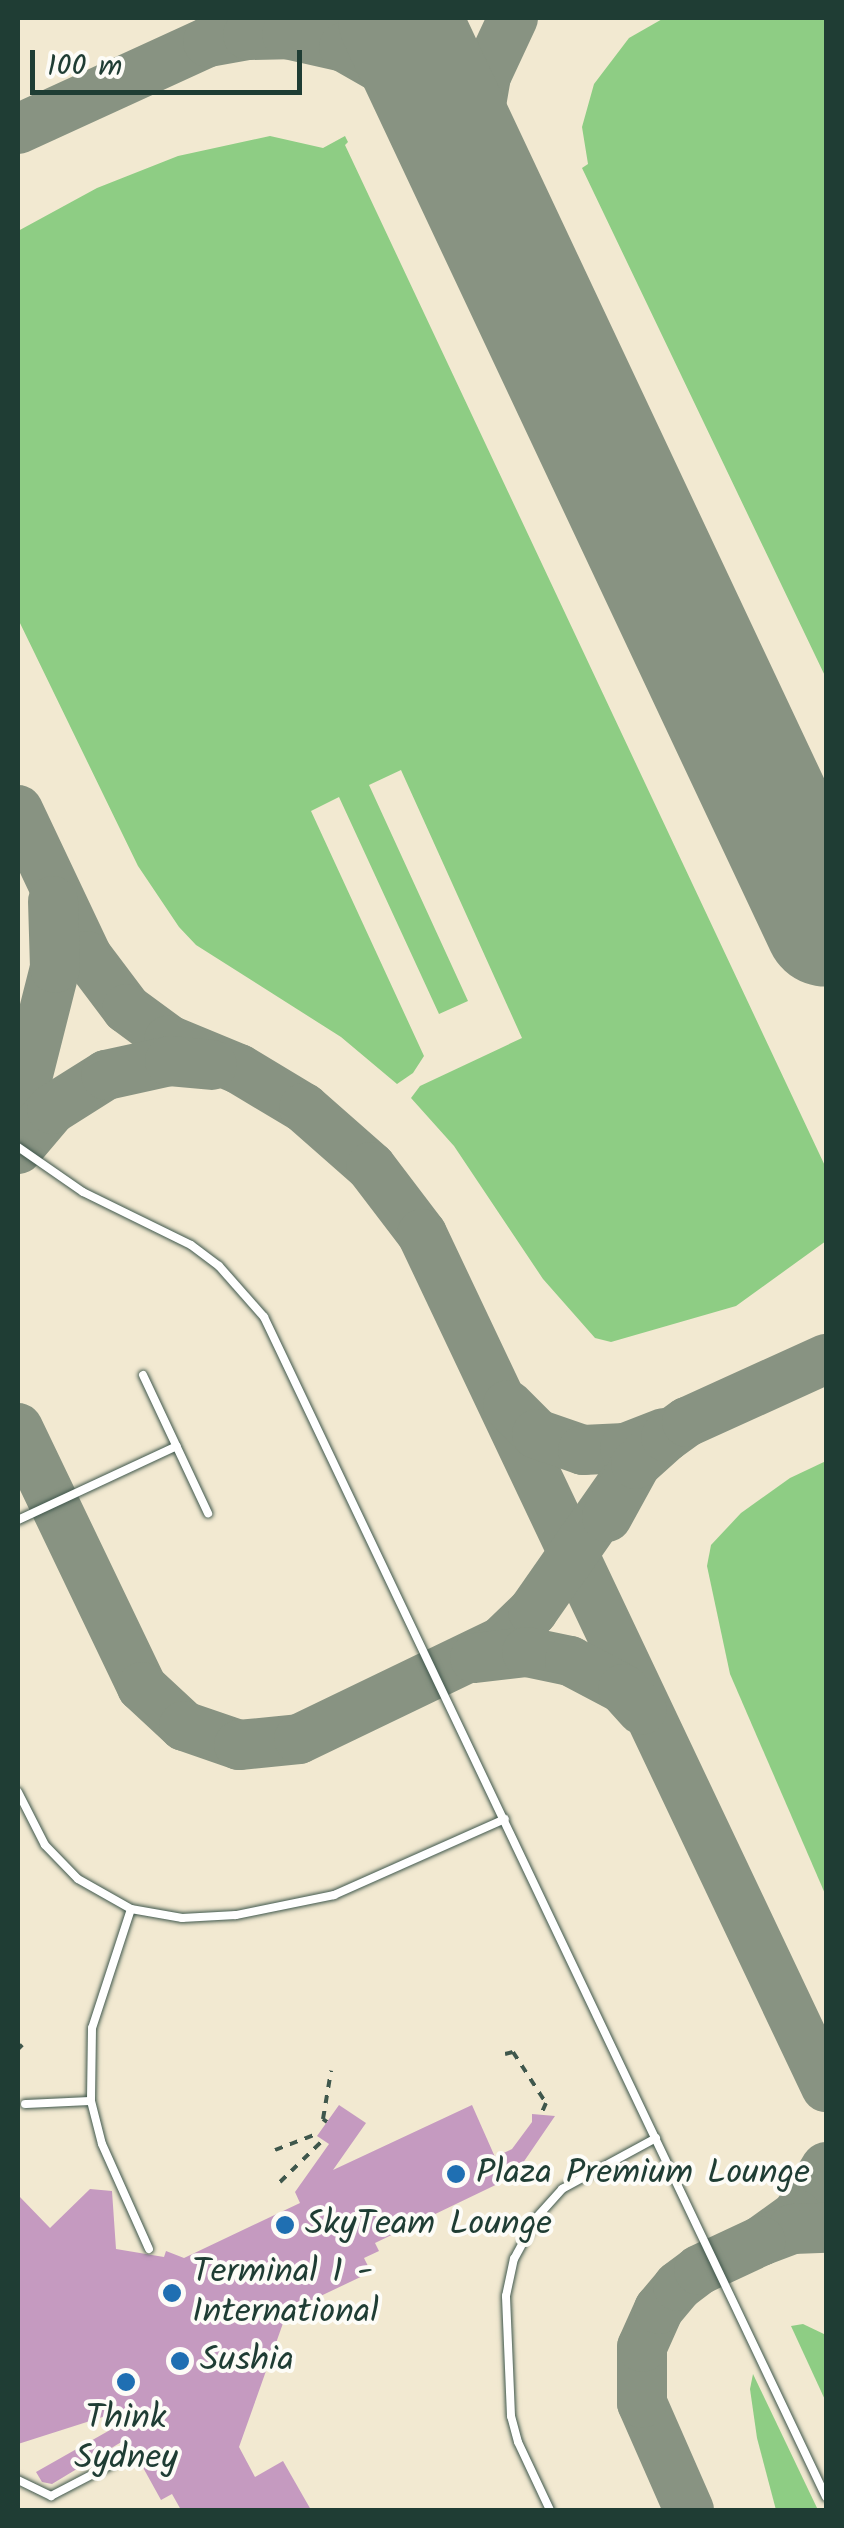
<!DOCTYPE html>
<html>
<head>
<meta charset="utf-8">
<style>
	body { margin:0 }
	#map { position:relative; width:844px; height:2528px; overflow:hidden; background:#f2e9d1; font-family:Kalam,sans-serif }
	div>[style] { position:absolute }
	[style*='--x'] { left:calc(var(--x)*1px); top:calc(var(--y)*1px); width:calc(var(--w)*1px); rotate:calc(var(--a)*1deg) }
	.green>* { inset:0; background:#8ecd84 }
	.taxiway>* { height:50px; margin:-25px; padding:0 25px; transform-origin:25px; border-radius:25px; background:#889382 }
	.runway>* { height:122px; margin:-61px; padding:0 61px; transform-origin:61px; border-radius:61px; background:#889382 }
	.building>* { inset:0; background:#c59ac0 }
	.path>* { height:4px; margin-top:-2px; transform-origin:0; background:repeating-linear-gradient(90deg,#3f574c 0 8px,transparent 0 16px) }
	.roads { filter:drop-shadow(0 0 2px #3f574c) drop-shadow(0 0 2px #3f574c) }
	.service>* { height:8px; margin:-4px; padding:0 4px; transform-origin:4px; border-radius:4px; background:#fff }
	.dots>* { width:28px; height:28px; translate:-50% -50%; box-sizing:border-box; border:5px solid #fdfcf7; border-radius:50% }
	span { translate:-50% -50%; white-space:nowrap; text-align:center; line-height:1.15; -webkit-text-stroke:8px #fdfcf7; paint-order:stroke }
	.poi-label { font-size:35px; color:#1f3d34 }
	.left { translate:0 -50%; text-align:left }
	.frame { position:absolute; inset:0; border:20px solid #1f3d34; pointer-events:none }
	.scale { position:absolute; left:30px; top:50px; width:272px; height:45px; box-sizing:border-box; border:5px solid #1f3d34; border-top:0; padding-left:12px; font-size:30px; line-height:35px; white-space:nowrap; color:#1f3d34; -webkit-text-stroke:8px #fdfcf7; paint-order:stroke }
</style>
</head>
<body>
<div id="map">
	<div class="green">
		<i style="clip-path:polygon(664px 18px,826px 18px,826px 678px,582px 168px,588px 164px,582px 127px,594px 84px,629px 38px)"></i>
		<i style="clip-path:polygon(270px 136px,323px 148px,345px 136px,348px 142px,345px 145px,826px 1168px,826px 1241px,736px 1306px,611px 1342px,595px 1338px,543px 1279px,454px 1146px,411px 1098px,420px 1086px,522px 1038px,401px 770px,369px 785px,468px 1001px,439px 1014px,339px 797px,311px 811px,424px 1056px,413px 1073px,397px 1084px,341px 1037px,196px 945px,179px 927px,138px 866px,18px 619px,18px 231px,97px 188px,178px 156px)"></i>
		<i style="clip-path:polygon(826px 1461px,826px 1896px,730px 1674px,707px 1566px,711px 1545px,741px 1513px,790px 1478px)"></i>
		<i style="clip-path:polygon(803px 2324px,826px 2335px,826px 2402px,791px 2326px)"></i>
		<i style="clip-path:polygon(753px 2374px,818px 2510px,776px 2510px,757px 2438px,750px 2389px)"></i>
	</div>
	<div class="taxiway">
		<i style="--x:430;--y:18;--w:52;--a:87.8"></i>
		<i style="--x:432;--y:70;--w:52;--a:69.8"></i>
		<i style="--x:18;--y:129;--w:209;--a:-24.6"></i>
		<i style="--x:208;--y:42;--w:41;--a:-9.9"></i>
		<i style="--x:248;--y:35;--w:39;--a:-1"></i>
		<i style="--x:287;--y:34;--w:58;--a:12.8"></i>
		<i style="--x:344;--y:47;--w:73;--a:29.7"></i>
		<i style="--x:407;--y:83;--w:49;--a:45.8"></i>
		<i style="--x:441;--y:118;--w:64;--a:63"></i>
		<i style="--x:511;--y:251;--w:61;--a:-114.1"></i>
		<i style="--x:486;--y:195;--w:68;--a:-97.7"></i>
		<i style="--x:477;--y:128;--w:53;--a:-80.2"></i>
		<i style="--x:486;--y:76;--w:64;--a:-65"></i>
		<i style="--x:18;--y:810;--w:161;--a:64.7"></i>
		<i style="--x:87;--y:956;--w:66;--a:53"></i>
		<i style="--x:127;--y:1009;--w:52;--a:36.4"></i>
		<i style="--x:169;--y:1040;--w:76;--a:22.5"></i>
		<i style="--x:239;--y:1069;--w:76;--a:31"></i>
		<i style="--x:304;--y:1108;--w:89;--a:41.4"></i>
		<i style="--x:371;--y:1167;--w:84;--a:52.7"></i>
		<i style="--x:422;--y:1234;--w:944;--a:64.66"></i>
		<i style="--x:18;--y:1114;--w:151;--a:-75.8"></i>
		<i style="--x:55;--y:968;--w:67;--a:-91.7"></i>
		<i style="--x:18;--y:1149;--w:52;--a:-49.6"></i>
		<i style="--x:52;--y:1109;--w:64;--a:-32.2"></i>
		<i style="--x:106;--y:1075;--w:66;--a:-12.3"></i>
		<i style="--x:170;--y:1061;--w:42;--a:5.4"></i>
		<i style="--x:508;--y:1405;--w:41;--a:45"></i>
		<i style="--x:537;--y:1434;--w:49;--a:19.2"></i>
		<i style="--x:583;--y:1450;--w:42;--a:-2.7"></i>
		<i style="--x:625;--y:1448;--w:42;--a:-21"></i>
		<i style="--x:18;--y:1428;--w:287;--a:64.4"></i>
		<i style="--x:142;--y:1687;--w:57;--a:42.9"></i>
		<i style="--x:184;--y:1726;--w:58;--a:19.1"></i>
		<i style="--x:239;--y:1745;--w:60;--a:-5.7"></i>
		<i style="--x:299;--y:1739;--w:224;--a:-25.7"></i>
		<i style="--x:501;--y:1642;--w:45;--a:-44.1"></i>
		<i style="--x:533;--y:1611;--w:154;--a:-55.1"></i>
		<i style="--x:607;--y:1517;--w:60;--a:-61.3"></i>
		<i style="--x:636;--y:1464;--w:40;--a:-42"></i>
		<i style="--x:666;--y:1437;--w:26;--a:-36"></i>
		<i style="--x:687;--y:1422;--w:153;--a:-24.4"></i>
		<i style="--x:475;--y:1658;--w:52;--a:-6.6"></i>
		<i style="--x:527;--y:1652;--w:44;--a:11.8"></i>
		<i style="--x:570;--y:1661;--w:60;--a:27.8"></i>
		<i style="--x:623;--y:1689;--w:28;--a:48"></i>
		<i style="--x:826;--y:2167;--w:56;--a:121.1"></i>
		<i style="--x:797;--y:2215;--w:44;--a:144.2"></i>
		<i style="--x:761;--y:2241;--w:34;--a:-21"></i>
		<i style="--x:793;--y:2229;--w:33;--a:-2"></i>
		<i style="--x:689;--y:2510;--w:117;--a:-113.7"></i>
		<i style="--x:642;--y:2403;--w:56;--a:-90"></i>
		<i style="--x:642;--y:2347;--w:42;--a:-65.9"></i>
		<i style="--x:659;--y:2309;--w:30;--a:-50"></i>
		<i style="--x:678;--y:2286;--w:26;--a:-37"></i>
		<i style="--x:699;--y:2270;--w:68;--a:-25.1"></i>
	</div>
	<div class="runway">
		<i style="--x:399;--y:18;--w:1003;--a:64.81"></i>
	</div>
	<div class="building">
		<i style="clip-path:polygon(339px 2105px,366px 2123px,333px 2170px,472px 2105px,495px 2157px,512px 2149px,532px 2122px,532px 2114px,555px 2116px,514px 2176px,375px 2243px,379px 2251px,364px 2258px,371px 2272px,287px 2312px,239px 2447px,255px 2477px,283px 2461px,311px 2510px,181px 2510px,172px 2494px,161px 2500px,130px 2444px,123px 2441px,52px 2484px,42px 2482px,36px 2472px,140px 2413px,137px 2406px,18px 2444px,18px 2195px,50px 2228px,90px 2189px,112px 2191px,116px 2249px,164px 2257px,166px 2251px,184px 2258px,300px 2203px,295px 2192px,329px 2144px,317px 2136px)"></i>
	</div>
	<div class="path">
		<i style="--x:18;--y:2049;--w:6;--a:-45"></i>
		<i style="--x:505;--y:2054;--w:8;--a:-14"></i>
		<i style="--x:513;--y:2052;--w:61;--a:57.1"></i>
		<i style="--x:546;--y:2103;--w:12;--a:114"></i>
		<i style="--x:327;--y:2122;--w:5;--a:-143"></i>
		<i style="--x:323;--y:2119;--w:49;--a:-80.5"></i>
		<i style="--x:275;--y:2150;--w:47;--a:-21.1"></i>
		<i style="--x:280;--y:2182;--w:60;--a:-44.3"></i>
	</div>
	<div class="roads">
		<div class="service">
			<i style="--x:18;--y:1147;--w:79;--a:34.7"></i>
			<i style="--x:83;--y:1192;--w:120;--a:26.1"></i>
			<i style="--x:191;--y:1245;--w:35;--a:37"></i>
			<i style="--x:219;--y:1266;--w:68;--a:48.6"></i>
			<i style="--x:264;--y:1317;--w:1307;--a:64.53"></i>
			<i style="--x:143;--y:1375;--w:153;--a:64.8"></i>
			<i style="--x:18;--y:1520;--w:175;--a:-25"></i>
			<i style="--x:18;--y:1792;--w:59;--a:63"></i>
			<i style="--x:45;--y:1845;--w:47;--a:45.9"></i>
			<i style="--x:78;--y:1879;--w:61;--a:29.5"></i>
			<i style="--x:131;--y:1909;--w:52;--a:10"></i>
			<i style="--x:182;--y:1918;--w:54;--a:-3.2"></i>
			<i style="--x:236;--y:1915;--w:100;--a:-11.5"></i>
			<i style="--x:334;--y:1895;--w:187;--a:-24"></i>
			<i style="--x:131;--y:1909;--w:125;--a:108.1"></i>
			<i style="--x:92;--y:2028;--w:73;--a:90.8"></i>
			<i style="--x:91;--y:2101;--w:44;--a:75.7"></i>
			<i style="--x:102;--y:2144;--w:115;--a:65.9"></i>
			<i style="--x:25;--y:2104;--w:66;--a:-2.6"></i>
			<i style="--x:18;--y:2480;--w:37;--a:26"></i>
			<i style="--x:51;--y:2496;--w:73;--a:-27.6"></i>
			<i style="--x:550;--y:2510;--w:75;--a:-115.2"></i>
			<i style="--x:518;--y:2442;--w:27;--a:-105"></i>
			<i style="--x:511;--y:2416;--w:120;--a:-92.4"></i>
			<i style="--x:506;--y:2296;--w:38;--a:-78"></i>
			<i style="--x:514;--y:2259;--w:48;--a:-61.3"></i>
			<i style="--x:537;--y:2217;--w:38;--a:-48"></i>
			<i style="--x:562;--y:2189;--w:107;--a:-28.5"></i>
		</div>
	</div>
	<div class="dots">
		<i style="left:456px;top:2174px;background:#1f6fb2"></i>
		<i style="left:285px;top:2225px;background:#1f6fb2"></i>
		<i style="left:172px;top:2293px;background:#1f6fb2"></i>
		<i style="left:180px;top:2361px;background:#1f6fb2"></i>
		<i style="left:126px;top:2382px;background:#1f6fb2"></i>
	</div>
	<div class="poi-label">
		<span class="left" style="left:476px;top:2174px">Plaza Premium Lounge</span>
		<span class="left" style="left:305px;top:2225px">SkyTeam Lounge</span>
		<span class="left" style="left:192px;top:2293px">Terminal 1 -<br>International</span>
		<span class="left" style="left:200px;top:2361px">Sushia</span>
		<span style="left:126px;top:2439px">Think<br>Sydney</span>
	</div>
	<div class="frame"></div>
	<div class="scale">100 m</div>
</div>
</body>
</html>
